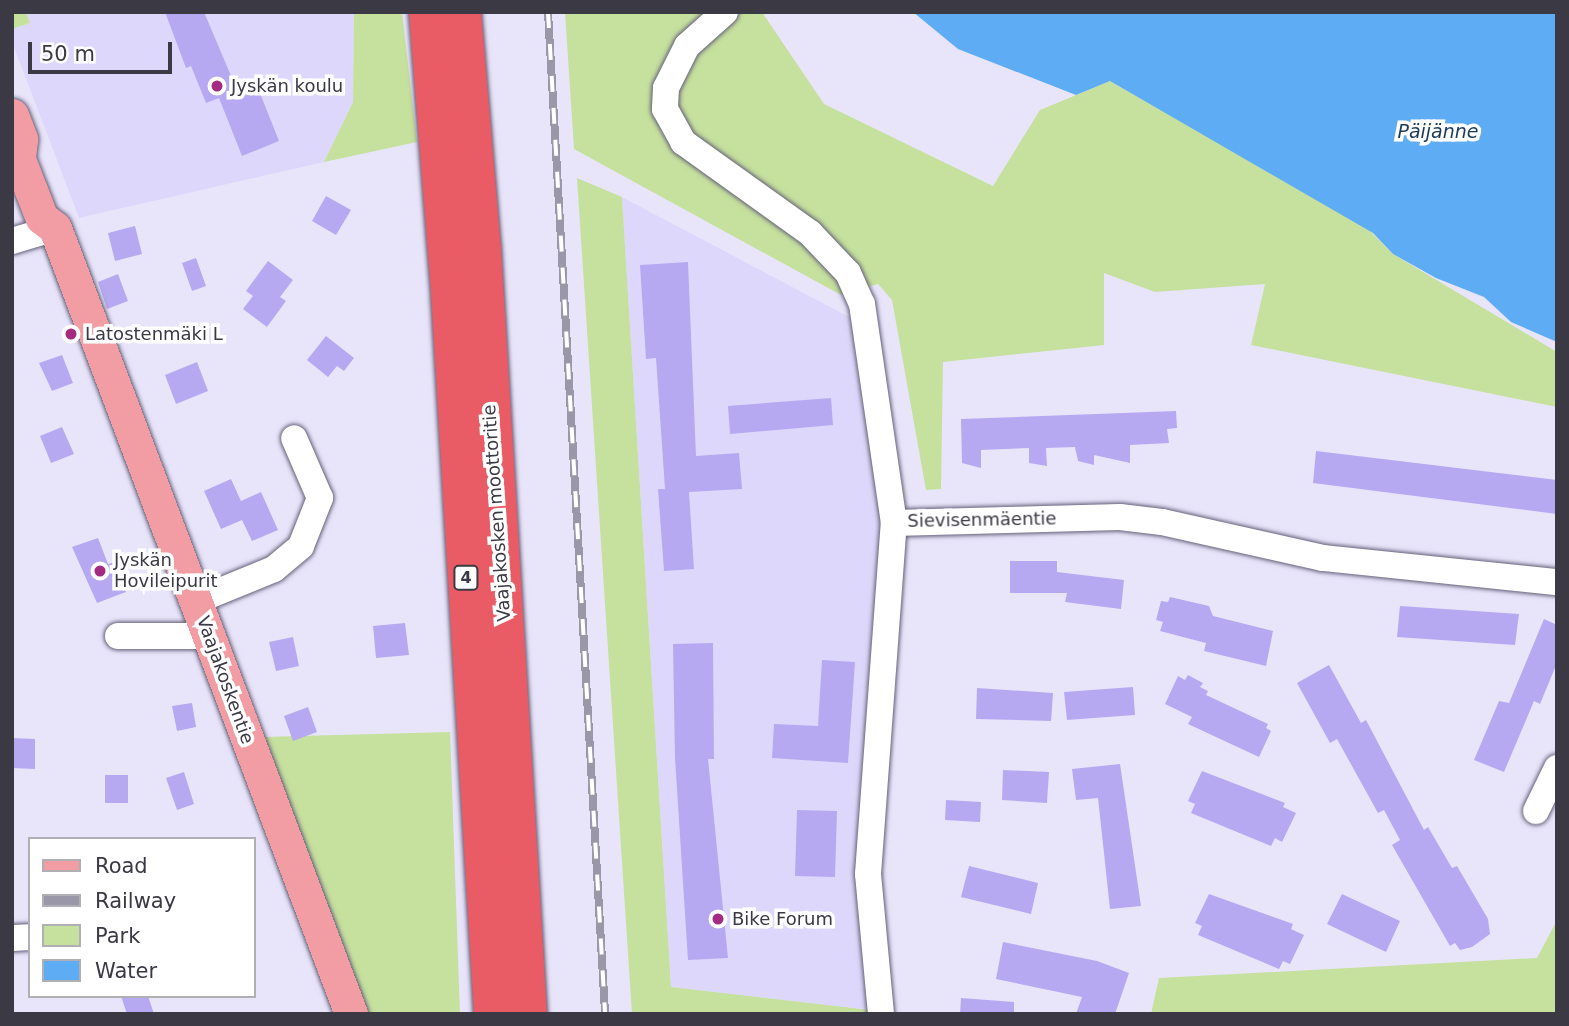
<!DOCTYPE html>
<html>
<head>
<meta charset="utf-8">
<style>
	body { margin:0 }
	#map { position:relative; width:1569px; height:1026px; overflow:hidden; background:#e8e5fb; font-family:"DejaVu Sans",sans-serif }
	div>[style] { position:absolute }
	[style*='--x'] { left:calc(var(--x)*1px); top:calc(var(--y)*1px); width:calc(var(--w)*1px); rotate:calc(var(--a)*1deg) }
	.built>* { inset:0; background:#ddd8fb }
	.green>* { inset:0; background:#c6e09e }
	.water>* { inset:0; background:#5eadf4 }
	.building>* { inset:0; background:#b6a9f2 }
	.roads { filter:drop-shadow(0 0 2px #646179) drop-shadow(0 0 2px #646179) }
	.minor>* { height:26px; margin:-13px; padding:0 13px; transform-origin:13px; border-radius:13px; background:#fff }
	.major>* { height:33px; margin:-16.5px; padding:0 16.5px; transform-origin:16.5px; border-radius:16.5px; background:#f29da3 }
	.highway>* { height:38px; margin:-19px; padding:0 19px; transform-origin:19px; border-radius:19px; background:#ea5c65 }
	.rail>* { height:8px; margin-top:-4px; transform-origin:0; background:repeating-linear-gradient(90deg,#fff 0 16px,#9997a8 0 32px); box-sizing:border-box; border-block:2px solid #9997a8 }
	.dots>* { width:19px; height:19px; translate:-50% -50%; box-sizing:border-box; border:4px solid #fff; border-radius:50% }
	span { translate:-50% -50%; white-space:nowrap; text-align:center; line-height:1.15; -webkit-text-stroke:7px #fff; paint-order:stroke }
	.shield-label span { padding:2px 5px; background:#fff; border:2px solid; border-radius:5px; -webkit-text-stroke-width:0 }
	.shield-label { font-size:16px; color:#3a3944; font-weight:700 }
	.poi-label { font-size:18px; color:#3a3944 }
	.left { translate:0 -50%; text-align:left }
	.street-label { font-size:18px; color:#3a3944 }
	.water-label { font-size:19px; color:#1b3c59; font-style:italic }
	.frame { position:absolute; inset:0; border:14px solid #3a3944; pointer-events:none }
	.legend { position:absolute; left:28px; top:837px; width:228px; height:161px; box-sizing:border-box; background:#fff; border:2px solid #b0b0b4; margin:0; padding:9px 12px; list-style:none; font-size:21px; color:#3a3944 }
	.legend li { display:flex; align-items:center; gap:14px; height:35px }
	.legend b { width:35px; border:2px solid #b0b0b4 }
	.scale { position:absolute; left:28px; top:42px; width:144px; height:32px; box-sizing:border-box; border:4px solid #3a3944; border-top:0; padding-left:9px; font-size:21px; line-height:24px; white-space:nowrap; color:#3a3944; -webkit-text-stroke:5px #fff; paint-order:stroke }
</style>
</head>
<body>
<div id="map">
	<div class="built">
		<i style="clip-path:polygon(26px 12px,354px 12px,353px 102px,324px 162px,79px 218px,12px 42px,12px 29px,30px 23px)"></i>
		<i style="clip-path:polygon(622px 197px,853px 319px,882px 523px,870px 1010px,671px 987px)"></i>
	</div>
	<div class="green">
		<i style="clip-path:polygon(12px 12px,26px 12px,30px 23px,12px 29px)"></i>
		<i style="clip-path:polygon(354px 12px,402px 12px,417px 142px,324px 162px,353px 102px)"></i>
		<i style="clip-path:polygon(565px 12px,762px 12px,824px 104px,993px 186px,1040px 110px,1110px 81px,1369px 230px,1393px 254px,1557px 352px,1557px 407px,1251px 345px,1265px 284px,1155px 292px,1104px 273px,1104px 345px,943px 362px,941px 489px,926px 490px,892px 300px,878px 284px,841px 295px,574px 149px)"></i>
		<i style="clip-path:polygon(577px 178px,622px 197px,671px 987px,870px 1010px,870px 1014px,632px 1014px)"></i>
		<i style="clip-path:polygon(450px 732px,460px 1014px,367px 1014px,262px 737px)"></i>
		<i style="clip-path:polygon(1557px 920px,1557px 1014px,1151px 1014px,1159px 978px,1537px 958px)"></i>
	</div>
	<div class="water">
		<i style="clip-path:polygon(913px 12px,1557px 12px,1557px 342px,1511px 322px,1484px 297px,1436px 278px,1393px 254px,1373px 233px,1110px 81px,1076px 95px,958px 49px)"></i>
	</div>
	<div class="building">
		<i style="clip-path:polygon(165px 12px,204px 12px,237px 90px,256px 83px,279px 141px,242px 156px,219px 98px,206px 103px,191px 66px,186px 68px)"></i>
		<i style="clip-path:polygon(326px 196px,351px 210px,336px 235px,312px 221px)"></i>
		<i style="clip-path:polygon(135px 226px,142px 254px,115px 261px,108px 233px)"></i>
		<i style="clip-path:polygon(196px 258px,206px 286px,192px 291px,182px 263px)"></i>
		<i style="clip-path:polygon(268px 261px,293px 280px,280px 297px,286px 301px,267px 327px,243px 309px,253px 296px,246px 291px)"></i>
		<i style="clip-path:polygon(688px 262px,696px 456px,739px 453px,742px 489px,689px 492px,694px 569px,664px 571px,658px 489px,665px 489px,656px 358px,646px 359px,640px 265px)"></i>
		<i style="clip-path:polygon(118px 274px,128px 301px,107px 309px,98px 282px)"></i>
		<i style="clip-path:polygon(326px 336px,354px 358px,344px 371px,337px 366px,328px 377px,307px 360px)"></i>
		<i style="clip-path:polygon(62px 355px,73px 383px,52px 391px,39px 363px)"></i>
		<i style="clip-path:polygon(197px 362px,208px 391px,176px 404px,165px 375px)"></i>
		<i style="clip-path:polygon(831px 398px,833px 425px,730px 434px,728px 406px)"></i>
		<i style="clip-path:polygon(1176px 411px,1177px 428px,1167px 429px,1169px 443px,1130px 445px,1130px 463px,1094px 455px,1094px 465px,1078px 461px,1075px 447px,1046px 448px,1047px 466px,1029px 463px,1029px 448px,981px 450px,981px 468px,962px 463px,961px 419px)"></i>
		<i style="clip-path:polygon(62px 427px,74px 454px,51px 463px,40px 436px)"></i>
		<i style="clip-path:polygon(1316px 451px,1557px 480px,1557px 514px,1313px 483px)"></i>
		<i style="clip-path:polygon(231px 479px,241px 501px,261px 492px,278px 530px,252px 541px,242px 520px,221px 529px,204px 491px)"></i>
		<i style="clip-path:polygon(98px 538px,108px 564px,115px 562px,126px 592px,97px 603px,72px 547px)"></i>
		<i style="clip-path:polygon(1010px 561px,1057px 561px,1057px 572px,1124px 580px,1121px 609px,1065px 602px,1067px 593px,1010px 593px)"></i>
		<i style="clip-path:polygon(1170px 597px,1209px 606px,1213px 616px,1273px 631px,1266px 666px,1204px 651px,1206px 643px,1160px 631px,1163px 622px,1156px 620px,1161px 601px,1168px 602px)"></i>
		<i style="clip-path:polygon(1400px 606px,1519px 614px,1515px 645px,1397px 637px)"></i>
		<i style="clip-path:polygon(1544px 619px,1557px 625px,1557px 663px,1540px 704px,1534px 701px,1504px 772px,1474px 760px,1499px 701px,1509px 703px)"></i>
		<i style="clip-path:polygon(405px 623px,409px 655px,376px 658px,373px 626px)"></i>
		<i style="clip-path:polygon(293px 637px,299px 666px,276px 671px,269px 642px)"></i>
		<i style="clip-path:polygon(713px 643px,714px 759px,708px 759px,728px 958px,688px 960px,675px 758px,673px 644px)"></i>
		<i style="clip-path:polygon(822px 660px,855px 662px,848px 763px,772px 758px,774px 724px,818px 726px)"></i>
		<i style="clip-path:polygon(1329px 665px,1361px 723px,1366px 720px,1424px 830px,1428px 827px,1452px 868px,1457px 866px,1488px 919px,1490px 934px,1472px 947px,1460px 950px,1455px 943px,1450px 946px,1392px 845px,1400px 840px,1384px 810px,1378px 813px,1337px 739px,1330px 743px,1297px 683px)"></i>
		<i style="clip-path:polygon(1188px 675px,1203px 683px,1200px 687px,1208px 691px,1206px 695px,1268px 724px,1266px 728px,1271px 731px,1259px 757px,1188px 724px,1192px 717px,1165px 704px,1178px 676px,1185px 680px)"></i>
		<i style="clip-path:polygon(1133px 687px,1135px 715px,1067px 720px,1064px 692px)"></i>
		<i style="clip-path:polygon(977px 688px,1053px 693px,1051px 721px,976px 719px)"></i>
		<i style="clip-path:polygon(192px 703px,196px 727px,177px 731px,172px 706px)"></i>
		<i style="clip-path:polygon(308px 707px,317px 732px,293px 741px,284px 716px)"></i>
		<i style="clip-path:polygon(12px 738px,35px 739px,35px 769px,12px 768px)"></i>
		<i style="clip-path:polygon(1120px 764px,1141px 906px,1110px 909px,1098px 798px,1076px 800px,1072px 769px)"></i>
		<i style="clip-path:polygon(1003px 770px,1049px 772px,1047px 803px,1002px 800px)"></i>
		<i style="clip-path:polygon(1202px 771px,1285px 803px,1283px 807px,1296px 813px,1282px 842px,1275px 838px,1271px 846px,1191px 813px,1195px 804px,1188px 801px)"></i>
		<i style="clip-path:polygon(184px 772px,194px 804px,177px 810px,166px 778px)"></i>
		<i style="clip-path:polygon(105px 775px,128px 775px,128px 803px,105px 803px)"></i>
		<i style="clip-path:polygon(946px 800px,981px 802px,980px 822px,945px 820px)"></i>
		<i style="clip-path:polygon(797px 810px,837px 811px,835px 877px,795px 876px)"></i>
		<i style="clip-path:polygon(969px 866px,1038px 883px,1031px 914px,961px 897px)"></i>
		<i style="clip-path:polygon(1209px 894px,1293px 924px,1291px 929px,1304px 935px,1290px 964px,1283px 961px,1279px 969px,1198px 935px,1202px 926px,1195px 923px)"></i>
		<i style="clip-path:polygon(1342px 894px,1400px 921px,1386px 952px,1327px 924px)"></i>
		<i style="clip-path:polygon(1003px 942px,1097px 961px,1129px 973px,1115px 1014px,1076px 1014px,1082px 997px,996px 979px)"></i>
		<i style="clip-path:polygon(121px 996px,148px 996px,154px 1014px,127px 1014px)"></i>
		<i style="clip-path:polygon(961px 998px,1014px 1002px,1014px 1014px,960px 1014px)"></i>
	</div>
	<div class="roads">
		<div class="minor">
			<i style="--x:725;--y:12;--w:51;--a:138.2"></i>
			<i style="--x:687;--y:46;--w:47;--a:116.6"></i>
			<i style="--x:666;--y:88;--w:21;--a:93"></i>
			<i style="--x:665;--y:109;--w:38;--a:61"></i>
			<i style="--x:683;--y:142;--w:156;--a:35.6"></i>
			<i style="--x:810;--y:233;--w:55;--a:46.5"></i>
			<i style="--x:848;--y:273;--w:34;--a:66"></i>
			<i style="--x:862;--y:304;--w:221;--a:81.7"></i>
			<i style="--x:12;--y:241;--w:45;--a:-16.8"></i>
			<i style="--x:196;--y:601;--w:84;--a:-22.3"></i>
			<i style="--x:274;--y:569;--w:35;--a:-40"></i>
			<i style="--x:301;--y:546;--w:52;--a:-68.4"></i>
			<i style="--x:320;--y:498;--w:65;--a:-113.4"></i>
			<i style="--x:118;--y:636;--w:76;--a:0"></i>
			<i style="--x:194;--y:636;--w:14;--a:-21"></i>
			<i style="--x:1536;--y:811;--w:48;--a:-64"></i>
			<i style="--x:12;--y:938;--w:18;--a:-3"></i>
			<i style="--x:881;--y:1014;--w:141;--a:-95.3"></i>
			<i style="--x:868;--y:874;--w:352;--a:-85.8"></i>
			<i style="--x:894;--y:523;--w:226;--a:-1.5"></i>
			<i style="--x:1120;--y:517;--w:42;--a:6.8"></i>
			<i style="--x:1162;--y:522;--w:165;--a:12.6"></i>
			<i style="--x:1323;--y:558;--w:235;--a:5.9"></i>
		</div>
		<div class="major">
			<i style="--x:12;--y:115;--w:26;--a:69"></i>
			<i style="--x:21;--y:139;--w:20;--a:96"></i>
			<i style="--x:19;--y:159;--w:33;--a:69"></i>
			<i style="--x:31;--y:190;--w:30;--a:69"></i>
			<i style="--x:42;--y:218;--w:16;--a:38"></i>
			<i style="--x:55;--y:228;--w:840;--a:69.36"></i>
		</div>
		<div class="highway">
			<i style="--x:428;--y:12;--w:282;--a:85.5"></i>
			<i style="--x:450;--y:293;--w:722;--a:86.59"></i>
			<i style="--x:462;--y:12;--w:238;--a:85.2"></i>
			<i style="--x:482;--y:249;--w:766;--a:86.56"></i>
		</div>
	</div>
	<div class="rail">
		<i style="--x:548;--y:12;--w:1004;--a:86.74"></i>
	</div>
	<div class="dots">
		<i style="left:217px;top:86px;background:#a52b81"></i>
		<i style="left:71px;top:334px;background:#a52b81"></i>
		<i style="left:100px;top:571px;background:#a52b81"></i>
		<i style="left:718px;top:919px;background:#a52b81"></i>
	</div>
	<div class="shield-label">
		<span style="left:466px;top:578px">4</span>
	</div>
	<div class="poi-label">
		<span class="left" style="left:231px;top:86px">Jyskän koulu</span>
		<span class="left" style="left:85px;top:334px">Latostenmäki L</span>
		<span class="left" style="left:114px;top:571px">Jyskän<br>Hovileipurit</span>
		<span class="left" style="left:732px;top:919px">Bike Forum</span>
	</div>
	<div class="street-label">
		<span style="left:497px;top:513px;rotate:-94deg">Vaajakosken moottoritie</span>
		<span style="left:982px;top:520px;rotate:-1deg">Sievisenmäentie</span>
		<span style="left:225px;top:680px;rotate:70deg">Vaajakoskentie</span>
	</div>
	<div class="water-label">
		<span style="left:1438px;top:132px">Päijänne</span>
	</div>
	<div class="frame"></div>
	<ul class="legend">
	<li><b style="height:9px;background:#f29da3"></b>Road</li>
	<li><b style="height:9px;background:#9997a8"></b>Railway</li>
	<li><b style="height:19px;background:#c6e09e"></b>Park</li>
	<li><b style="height:19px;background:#5eadf4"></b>Water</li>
	</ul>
	<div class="scale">50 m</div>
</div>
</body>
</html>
